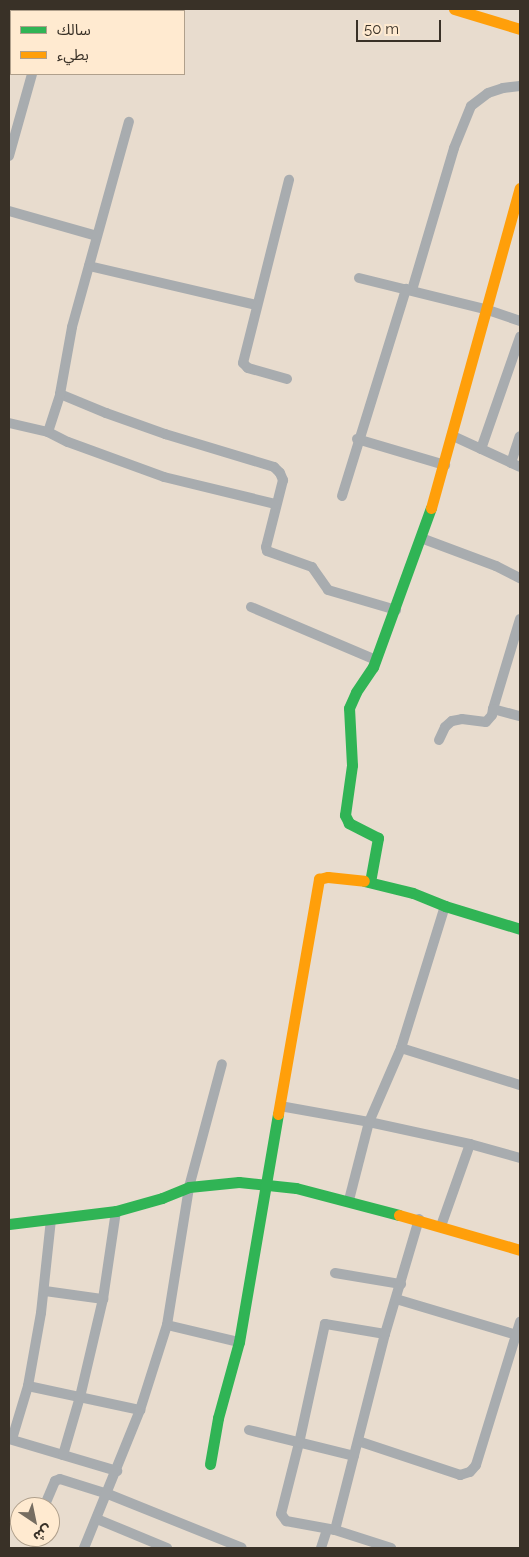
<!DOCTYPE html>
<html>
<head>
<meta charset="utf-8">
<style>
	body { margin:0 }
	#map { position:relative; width:529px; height:1557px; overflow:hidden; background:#e8dcce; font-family:Raleway,"Noto Sans Arabic",sans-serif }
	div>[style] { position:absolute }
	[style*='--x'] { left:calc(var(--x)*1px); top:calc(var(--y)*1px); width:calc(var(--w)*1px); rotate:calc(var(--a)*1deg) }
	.street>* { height:10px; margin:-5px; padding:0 5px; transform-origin:5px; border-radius:5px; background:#a8acaf }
	.fast>* { height:11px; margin:-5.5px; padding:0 5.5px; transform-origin:5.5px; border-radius:5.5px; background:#30b455 }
	.slow>* { height:11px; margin:-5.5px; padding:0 5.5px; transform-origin:5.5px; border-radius:5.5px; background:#ff9f0a }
	span { translate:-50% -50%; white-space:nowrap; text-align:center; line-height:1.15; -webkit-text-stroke:5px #ffead0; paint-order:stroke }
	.frame { position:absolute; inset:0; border:10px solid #393127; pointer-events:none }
	.legend { position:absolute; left:10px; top:10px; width:175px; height:65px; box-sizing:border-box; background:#ffead0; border:1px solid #b0a08c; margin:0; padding:6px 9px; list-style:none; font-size:15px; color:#393127 }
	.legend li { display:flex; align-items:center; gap:10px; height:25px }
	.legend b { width:25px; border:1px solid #b0a08c }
	.north { position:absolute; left:10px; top:1497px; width:50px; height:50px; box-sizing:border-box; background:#ffead0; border:1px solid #b0a08c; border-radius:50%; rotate:146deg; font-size:14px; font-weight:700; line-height:20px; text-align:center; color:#393127 }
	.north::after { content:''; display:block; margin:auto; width:18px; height:22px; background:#766d61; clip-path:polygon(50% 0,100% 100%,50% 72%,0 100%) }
	.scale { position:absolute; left:356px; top:20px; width:85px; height:22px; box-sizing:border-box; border:2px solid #393127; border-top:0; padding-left:6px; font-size:15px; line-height:18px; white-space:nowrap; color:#393127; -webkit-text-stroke:4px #ffead0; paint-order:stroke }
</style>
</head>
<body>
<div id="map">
	<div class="street">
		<i style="--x:9;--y:156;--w:85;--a:-74.3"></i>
		<i style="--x:9;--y:211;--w:91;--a:15.9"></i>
		<i style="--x:89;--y:266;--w:171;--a:13.1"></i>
		<i style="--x:359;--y:278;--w:133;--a:13.9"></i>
		<i style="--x:488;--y:310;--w:34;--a:19"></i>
		<i style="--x:412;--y:290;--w:148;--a:-73.5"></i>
		<i style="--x:454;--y:148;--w:45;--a:-68"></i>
		<i style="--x:471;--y:106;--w:21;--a:-37"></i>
		<i style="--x:488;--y:93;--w:16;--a:-18"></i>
		<i style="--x:503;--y:88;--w:17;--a:-7"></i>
		<i style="--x:287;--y:379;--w:41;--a:-164.2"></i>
		<i style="--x:248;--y:368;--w:7;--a:-135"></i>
		<i style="--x:243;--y:363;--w:189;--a:-75.9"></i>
		<i style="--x:60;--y:394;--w:50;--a:22.4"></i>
		<i style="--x:106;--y:413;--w:63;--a:19.6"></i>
		<i style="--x:165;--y:434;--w:114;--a:16.8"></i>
		<i style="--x:274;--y:467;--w:8;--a:45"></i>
		<i style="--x:280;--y:473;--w:8;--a:67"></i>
		<i style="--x:283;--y:480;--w:69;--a:104.2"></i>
		<i style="--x:266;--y:547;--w:4;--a:76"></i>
		<i style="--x:267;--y:551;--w:48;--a:19.6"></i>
		<i style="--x:312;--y:567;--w:28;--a:55"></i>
		<i style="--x:328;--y:590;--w:71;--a:16.4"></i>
		<i style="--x:9;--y:423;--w:40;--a:13"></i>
		<i style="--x:48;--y:432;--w:22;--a:27"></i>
		<i style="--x:68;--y:442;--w:102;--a:20"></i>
		<i style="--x:164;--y:477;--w:115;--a:13.6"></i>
		<i style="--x:48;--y:432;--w:40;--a:-72"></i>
		<i style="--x:60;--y:394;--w:68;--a:-79.8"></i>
		<i style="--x:72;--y:327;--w:213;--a:-74.5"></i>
		<i style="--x:453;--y:436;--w:74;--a:24.8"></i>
		<i style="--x:357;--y:439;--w:92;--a:16.5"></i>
		<i style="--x:481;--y:449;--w:119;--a:-70.8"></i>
		<i style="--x:511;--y:463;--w:28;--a:-72"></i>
		<i style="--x:342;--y:496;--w:217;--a:-72.8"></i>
		<i style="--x:421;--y:538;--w:80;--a:20.5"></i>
		<i style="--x:496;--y:566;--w:27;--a:27"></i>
		<i style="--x:251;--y:607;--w:136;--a:23"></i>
		<i style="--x:493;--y:709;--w:94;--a:-73.3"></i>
		<i style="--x:439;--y:740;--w:14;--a:-65"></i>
		<i style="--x:445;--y:727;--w:9;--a:-41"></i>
		<i style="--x:452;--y:721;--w:10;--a:-11"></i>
		<i style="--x:462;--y:719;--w:24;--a:7"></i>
		<i style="--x:486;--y:722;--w:9;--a:-49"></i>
		<i style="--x:492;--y:715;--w:6;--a:-81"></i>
		<i style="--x:493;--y:709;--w:28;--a:15"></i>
		<i style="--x:401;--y:1048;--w:125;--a:17.3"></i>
		<i style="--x:280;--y:1106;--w:90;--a:10.2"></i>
		<i style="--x:369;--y:1122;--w:103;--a:12.3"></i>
		<i style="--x:470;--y:1144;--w:52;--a:15.6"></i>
		<i style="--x:349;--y:1200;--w:81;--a:-75.6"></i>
		<i style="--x:369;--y:1122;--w:81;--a:-66.6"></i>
		<i style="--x:401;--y:1048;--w:149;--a:-72.8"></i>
		<i style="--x:441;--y:1226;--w:87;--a:-70.5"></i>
		<i style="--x:335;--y:1273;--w:67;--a:9.5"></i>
		<i style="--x:45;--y:1291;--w:59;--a:7.9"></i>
		<i style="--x:396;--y:1299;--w:126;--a:16.6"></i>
		<i style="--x:167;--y:1325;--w:74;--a:13.3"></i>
		<i style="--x:385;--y:1334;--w:61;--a:-170.5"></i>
		<i style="--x:325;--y:1324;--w:122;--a:102.3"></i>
		<i style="--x:299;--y:1443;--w:73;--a:104.2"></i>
		<i style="--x:281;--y:1514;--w:9;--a:54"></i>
		<i style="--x:286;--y:1521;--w:50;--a:10.4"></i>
		<i style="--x:335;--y:1530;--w:59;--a:17.8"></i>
		<i style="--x:28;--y:1386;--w:115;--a:12.1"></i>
		<i style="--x:249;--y:1430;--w:108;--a:13.9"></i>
		<i style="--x:9;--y:1439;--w:113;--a:16.5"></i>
		<i style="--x:12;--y:1439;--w:55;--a:-73.2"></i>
		<i style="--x:28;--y:1386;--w:74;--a:-79.9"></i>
		<i style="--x:41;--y:1313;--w:94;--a:-83.9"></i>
		<i style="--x:358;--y:1441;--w:108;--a:18.4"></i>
		<i style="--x:460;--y:1475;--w:10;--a:-17"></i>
		<i style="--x:470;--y:1472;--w:9;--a:-49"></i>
		<i style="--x:476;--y:1465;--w:150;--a:-72.9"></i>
		<i style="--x:63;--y:1455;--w:60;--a:-73.7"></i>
		<i style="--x:80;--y:1397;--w:101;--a:-76.8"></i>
		<i style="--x:103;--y:1299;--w:89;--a:-81.6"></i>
		<i style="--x:44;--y:1507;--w:28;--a:-67"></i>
		<i style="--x:55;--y:1481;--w:5;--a:-22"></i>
		<i style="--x:60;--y:1479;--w:50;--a:17.4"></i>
		<i style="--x:108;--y:1494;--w:144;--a:21.9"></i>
		<i style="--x:97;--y:1519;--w:76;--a:22.5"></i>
		<i style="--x:335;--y:1530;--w:202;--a:-75.7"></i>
		<i style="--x:385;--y:1334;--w:120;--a:-73.5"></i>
		<i style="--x:84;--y:1548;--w:149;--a:-67.9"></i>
		<i style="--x:140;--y:1410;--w:89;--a:-72.4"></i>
		<i style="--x:167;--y:1325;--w:140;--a:-80.9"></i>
		<i style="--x:189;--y:1187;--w:127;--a:-75"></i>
		<i style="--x:321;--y:1548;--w:20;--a:-72"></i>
	</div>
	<div class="fast">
		<i style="--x:364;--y:881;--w:50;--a:13.8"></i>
		<i style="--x:413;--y:893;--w:35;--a:22"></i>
		<i style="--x:445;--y:906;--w:78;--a:17"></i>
		<i style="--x:370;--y:882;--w:45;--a:-79.7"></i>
		<i style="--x:378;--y:838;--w:33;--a:-153"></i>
		<i style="--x:349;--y:823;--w:9;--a:-117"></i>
		<i style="--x:345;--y:815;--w:50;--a:-82"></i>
		<i style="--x:352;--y:765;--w:57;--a:-93"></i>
		<i style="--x:349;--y:708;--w:17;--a:-66"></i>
		<i style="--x:356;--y:692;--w:30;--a:-56"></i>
		<i style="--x:373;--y:667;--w:169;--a:-70"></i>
		<i style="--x:9;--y:1224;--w:108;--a:-6.9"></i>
		<i style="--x:116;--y:1211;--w:48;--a:-15.8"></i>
		<i style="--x:162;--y:1198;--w:29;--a:-22"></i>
		<i style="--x:189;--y:1187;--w:50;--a:-5.7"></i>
		<i style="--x:239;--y:1182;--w:57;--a:6"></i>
		<i style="--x:296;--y:1188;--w:106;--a:14.7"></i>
		<i style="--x:210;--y:1464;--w:47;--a:-80.1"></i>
		<i style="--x:218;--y:1418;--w:79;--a:-74.6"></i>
		<i style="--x:239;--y:1342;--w:231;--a:-80.3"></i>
	</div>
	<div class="slow">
		<i style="--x:454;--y:9;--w:69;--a:16.9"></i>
		<i style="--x:431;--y:508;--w:332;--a:-74.5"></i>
		<i style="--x:278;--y:1114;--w:239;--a:-80.1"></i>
		<i style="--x:319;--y:879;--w:9;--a:-13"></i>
		<i style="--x:328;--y:877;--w:36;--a:6"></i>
		<i style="--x:399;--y:1215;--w:126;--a:16.1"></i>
	</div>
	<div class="frame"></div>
	<ul class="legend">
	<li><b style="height:6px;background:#30b455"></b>سالك</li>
	<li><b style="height:6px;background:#ff9f0a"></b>بطيء</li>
	</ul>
	<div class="north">ش</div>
	<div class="scale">50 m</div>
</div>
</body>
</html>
